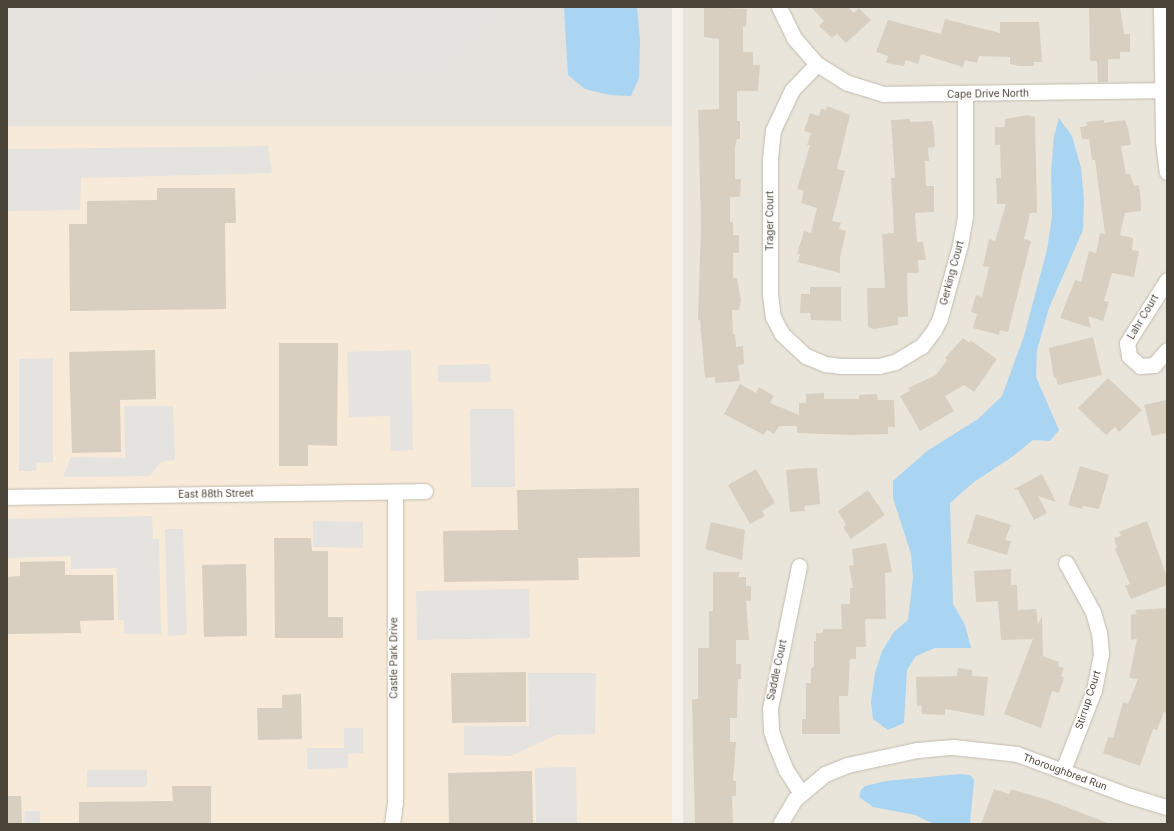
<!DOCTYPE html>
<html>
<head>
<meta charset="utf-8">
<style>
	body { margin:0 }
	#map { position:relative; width:1174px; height:831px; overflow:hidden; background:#f6f3ec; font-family:Inter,sans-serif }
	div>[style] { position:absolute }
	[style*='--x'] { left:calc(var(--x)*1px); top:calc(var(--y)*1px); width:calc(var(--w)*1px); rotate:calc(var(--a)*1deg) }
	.residential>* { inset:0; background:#eae5da }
	.commercial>* { inset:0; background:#f7ead8 }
	.industrial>* { inset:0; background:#e6e2dd }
	.parking>* { inset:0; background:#e5e3e0 }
	.water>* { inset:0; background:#a9d4f2 }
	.building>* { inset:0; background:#d8cfc1 }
	.roads { filter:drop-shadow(0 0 1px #c2bbae) drop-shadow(0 0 1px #c2bbae) }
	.minor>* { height:15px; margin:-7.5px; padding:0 7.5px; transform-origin:7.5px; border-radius:7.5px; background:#fff }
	span { translate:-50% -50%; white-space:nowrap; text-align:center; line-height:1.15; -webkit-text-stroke:3px #fff; paint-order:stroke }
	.street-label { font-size:10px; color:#4b4439 }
	.frame { position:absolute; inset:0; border:8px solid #4b4439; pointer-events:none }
</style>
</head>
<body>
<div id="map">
	<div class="residential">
		<i style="clip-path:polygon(683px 7px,1167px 7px,1167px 824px,683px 824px)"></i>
	</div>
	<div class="commercial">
		<i style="clip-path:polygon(7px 126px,672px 126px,672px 824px,7px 824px)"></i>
	</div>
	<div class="industrial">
		<i style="clip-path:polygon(7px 7px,672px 7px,672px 126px,7px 126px)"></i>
	</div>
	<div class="parking">
		<i style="clip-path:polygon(70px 7px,506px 7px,469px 47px,442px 72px,71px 81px)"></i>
		<i style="clip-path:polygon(268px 146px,272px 173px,81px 178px,80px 210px,7px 211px,7px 149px)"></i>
		<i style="clip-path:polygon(411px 350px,413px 450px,391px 451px,390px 416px,349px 417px,347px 352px)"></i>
		<i style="clip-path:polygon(53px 358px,53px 462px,37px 463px,36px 471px,19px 471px,19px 359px)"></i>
		<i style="clip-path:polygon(490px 364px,491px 382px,438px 382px,438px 365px)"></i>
		<i style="clip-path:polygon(124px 406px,173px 406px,175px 460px,161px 462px,150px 476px,63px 477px,71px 457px,125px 458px)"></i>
		<i style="clip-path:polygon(470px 409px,514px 409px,515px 487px,471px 487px)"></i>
		<i style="clip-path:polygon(152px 516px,153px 539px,159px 539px,161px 634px,124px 634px,124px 620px,118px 620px,117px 568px,71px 569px,71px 556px,7px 558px,7px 519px)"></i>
		<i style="clip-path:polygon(313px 521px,363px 522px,363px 548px,313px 547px)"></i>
		<i style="clip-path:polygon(165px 529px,183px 529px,187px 635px,168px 636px)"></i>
		<i style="clip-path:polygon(529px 589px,530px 638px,417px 640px,416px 591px)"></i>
		<i style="clip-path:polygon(528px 673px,596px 673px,595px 734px,556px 735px,511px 756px,464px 755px,464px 726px,529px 726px)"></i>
		<i style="clip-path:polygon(344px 728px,363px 728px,363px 753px,348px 754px,348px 768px,307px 769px,307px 748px,344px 748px)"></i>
		<i style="clip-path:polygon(576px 767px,577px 824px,536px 824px,535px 768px)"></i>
		<i style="clip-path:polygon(87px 770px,147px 770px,147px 787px,87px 787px)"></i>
		<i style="clip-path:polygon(25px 811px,40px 811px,40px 824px,24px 824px)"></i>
	</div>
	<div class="water">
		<i style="clip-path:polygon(564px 7px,637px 7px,640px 41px,639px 78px,631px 96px,609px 95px,585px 89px,568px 75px)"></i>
		<i style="clip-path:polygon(1059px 118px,1072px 136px,1081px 168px,1084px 199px,1083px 230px,1049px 308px,1037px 350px,1036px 377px,1059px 430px,1050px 441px,1033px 440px,1012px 457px,974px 482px,950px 503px,953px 604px,965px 625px,971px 648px,935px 648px,916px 656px,907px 670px,904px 723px,888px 730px,873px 719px,871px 702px,875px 673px,882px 651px,894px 632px,908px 620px,913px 578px,911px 554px,893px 498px,893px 481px,927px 451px,978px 419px,1002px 396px,1024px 336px,1047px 250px,1052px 216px,1051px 172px,1054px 136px)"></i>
		<i style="clip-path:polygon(960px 774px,970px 775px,974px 780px,970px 824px,934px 824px,915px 815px,873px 807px,859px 797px,861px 790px,865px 786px,886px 781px)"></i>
	</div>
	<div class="building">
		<i style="clip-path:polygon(704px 7px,747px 9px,746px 26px,743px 27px,743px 52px,753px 52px,753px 65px,760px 65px,758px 91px,737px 91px,737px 121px,740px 121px,740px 139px,737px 139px,735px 147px,735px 179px,741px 179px,740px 197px,730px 197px,730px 222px,733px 222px,733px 235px,739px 235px,739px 253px,733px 253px,733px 278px,737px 278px,741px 301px,739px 310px,732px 310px,733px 334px,735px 334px,736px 347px,743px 346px,744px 364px,738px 365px,740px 381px,715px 383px,715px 377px,705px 378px,700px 320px,698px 320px,701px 225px,698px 110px,719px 109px,719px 39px,704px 37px)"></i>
		<i style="clip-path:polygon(811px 7px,848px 7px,854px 13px,859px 8px,871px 20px,846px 43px,837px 34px,832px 38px,819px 26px,824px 21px)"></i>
		<i style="clip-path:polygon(1089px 7px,1120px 7px,1124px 34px,1130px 34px,1130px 52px,1120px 52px,1120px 59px,1108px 59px,1108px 82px,1098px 82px,1097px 61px,1090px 61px)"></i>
		<i style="clip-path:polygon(945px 19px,1000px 33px,1000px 22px,1039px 22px,1042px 62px,1034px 62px,1034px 66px,1019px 66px,1010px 64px,1010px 57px,979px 56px,977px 63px,965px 60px,963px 67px,921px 54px,918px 64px,906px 60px,904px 66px,886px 63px,888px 56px,876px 52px,888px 20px,941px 34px)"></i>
		<i style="clip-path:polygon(827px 106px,850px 115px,837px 169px,845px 171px,832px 221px,841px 223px,839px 229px,846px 231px,840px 258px,840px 273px,798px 262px,800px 254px,797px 254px,804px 231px,811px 233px,817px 208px,801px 203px,804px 191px,797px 189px,810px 145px,807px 145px,811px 133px,804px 131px,810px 113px,819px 116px,821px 109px,826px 110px)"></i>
		<i style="clip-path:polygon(1028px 115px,1035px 117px,1037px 213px,1030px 213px,1024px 239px,1031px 241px,1008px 332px,1000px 330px,999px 335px,973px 328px,977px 314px,971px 312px,976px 295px,982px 297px,989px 267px,983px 266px,989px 239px,995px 241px,1006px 204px,997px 204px,996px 178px,1001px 178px,1000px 145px,995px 145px,995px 127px,1005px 127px,1005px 119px)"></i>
		<i style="clip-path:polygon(910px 119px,910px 122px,932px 121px,934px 129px,935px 147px,928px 148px,929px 161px,925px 161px,926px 186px,934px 186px,934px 212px,915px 213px,917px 242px,923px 242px,926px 260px,918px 260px,919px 273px,907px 273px,908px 317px,898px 317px,898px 325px,874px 329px,868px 327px,867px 288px,885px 288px,882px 234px,894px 233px,891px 178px,895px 178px,891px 120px)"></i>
		<i style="clip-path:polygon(1104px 120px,1104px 123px,1125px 120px,1128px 128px,1131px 145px,1121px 146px,1126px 174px,1130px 174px,1134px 186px,1139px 185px,1141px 202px,1141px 211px,1125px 213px,1120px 235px,1133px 238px,1132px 250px,1139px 251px,1134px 277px,1112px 273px,1104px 301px,1109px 302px,1103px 321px,1088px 316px,1091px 328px,1060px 318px,1075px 280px,1081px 282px,1089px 251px,1096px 253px,1100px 233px,1105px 234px,1095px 160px,1092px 160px,1089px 139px,1082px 139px,1080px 127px,1087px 126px,1086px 122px)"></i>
		<i style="clip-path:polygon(157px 188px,235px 188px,236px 223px,225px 223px,226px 309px,70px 311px,69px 224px,87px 224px,87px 201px,157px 200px)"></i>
		<i style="clip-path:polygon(810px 287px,841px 287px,841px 321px,811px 320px,810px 313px,800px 313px,801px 294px,810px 294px)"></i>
		<i style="clip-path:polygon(1093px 337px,1102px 375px,1058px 385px,1056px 378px,1054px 378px,1049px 348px)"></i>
		<i style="clip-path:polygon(963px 338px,970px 343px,970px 340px,997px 359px,974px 392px,964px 385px,945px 396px,954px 411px,920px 431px,900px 396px,910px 391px,908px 388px,936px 375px,947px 360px,945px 358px)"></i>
		<i style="clip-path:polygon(279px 343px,338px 343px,337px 446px,308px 445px,308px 466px,279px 466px)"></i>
		<i style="clip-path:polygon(155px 350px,156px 399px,120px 400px,121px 452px,72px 453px,69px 352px)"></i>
		<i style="clip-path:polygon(1108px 378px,1142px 410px,1119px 432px,1115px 427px,1106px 435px,1078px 408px)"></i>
		<i style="clip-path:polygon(740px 384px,756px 393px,759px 387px,774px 396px,770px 403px,799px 415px,799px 403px,806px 403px,806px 394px,824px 393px,824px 399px,859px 399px,859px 395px,877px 394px,878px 400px,894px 400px,895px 427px,888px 427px,888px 434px,851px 435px,797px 433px,797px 426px,779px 426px,774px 434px,767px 430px,764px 435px,724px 414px)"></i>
		<i style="clip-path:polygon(1167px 400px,1166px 433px,1152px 436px,1144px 405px)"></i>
		<i style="clip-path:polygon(1080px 466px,1109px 475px,1099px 509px,1083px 506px,1082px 509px,1068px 505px)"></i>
		<i style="clip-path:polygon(806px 468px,817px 468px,820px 504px,804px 506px,805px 511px,790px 512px,786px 470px)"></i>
		<i style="clip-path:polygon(756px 469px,775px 503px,762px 511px,765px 516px,750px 524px,728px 485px)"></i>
		<i style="clip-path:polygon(1042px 474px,1056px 502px,1038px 496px,1047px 513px,1034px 520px,1018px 490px,1014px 489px)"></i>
		<i style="clip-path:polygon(639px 488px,640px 557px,578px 558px,579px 580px,444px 582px,443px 531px,518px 530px,517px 490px)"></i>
		<i style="clip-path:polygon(868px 490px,885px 515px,851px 539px,843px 527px,846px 525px,838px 511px)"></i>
		<i style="clip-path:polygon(976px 514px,1011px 525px,1005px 540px,1011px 541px,1007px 555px,967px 543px)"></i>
		<i style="clip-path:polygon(1147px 521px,1167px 577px,1167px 585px,1131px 599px,1125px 586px,1130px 584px,1115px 549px,1117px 548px,1114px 538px,1121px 536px,1119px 532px)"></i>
		<i style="clip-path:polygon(711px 522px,745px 530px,742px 560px,705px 549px)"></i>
		<i style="clip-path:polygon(274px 538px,311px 538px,312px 551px,328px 551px,328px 617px,343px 617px,343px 638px,275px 638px)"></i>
		<i style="clip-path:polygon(886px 543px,892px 572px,885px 573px,886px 619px,865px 619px,866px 647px,856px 647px,856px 659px,850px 659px,848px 696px,839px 696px,840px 734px,802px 734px,802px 719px,806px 719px,806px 683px,811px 683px,811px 669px,814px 666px,814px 641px,816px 641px,816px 633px,823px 633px,823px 629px,842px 629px,841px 604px,850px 604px,850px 588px,853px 588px,849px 566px,854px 565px,852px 549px)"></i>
		<i style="clip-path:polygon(65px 561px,65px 575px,113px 575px,114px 620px,80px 621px,81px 633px,7px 634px,7px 577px,20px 576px,20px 562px)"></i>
		<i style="clip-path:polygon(246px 564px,247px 636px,204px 637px,202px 565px)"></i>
		<i style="clip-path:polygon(1011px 569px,1011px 585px,1017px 585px,1018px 610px,1036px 609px,1038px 625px,1042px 616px,1043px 656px,1059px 662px,1058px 666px,1064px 668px,1061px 676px,1064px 678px,1059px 693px,1052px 691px,1041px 728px,1004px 714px,1033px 639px,1001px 640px,998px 601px,976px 602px,974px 571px)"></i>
		<i style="clip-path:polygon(713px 572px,740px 572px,738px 577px,746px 577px,746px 586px,751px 586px,751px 601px,746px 601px,749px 640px,736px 640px,736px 664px,741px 664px,741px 679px,738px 679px,737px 718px,730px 718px,730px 742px,736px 742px,733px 781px,736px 781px,736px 796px,732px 796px,733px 824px,695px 824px,692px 699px,698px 699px,698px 648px,709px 648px,709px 611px,713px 611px)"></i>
		<i style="clip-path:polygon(1167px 608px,1167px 713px,1164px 712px,1157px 730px,1153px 729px,1140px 766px,1103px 753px,1108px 737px,1113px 738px,1123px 702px,1128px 704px,1138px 679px,1129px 678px,1137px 639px,1131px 640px,1131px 615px,1137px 614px,1135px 610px)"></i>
		<i style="clip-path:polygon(958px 668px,972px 670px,972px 676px,988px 677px,984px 716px,945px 709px,945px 715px,922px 714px,921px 705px,917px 706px,916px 677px,957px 676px)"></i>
		<i style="clip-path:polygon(526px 672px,526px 722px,452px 723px,451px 673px)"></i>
		<i style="clip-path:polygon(301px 694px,302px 739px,258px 740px,257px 708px,282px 708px,282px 695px)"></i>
		<i style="clip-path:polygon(532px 771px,533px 824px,449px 824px,448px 773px)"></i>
		<i style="clip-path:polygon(172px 786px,211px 786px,211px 824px,79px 824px,79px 802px,173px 801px)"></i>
		<i style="clip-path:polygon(994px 789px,1009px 794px,1011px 789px,1048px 800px,1110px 824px,981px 824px)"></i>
		<i style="clip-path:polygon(7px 796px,21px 796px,22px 824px,7px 824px)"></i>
	</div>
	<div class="roads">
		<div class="minor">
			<i style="--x:779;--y:7;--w:34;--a:64"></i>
			<i style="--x:794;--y:38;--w:35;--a:49"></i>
			<i style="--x:817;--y:64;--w:36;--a:32"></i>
			<i style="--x:848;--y:83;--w:37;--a:17"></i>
			<i style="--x:883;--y:94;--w:284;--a:-0.8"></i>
			<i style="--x:1161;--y:7;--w:134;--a:89.1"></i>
			<i style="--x:1163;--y:141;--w:31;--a:83"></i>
			<i style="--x:817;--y:64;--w:36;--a:134"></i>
			<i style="--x:792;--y:90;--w:44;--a:115.4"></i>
			<i style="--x:773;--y:130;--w:31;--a:96"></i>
			<i style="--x:770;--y:161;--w:133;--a:90"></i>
			<i style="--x:770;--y:294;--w:23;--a:83"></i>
			<i style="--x:773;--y:317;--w:19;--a:62"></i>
			<i style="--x:782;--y:334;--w:33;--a:43"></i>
			<i style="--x:806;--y:356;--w:21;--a:23"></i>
			<i style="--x:825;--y:364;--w:17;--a:7"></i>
			<i style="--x:842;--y:366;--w:37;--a:0"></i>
			<i style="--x:879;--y:366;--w:16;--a:-14"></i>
			<i style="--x:895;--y:362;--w:31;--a:-31"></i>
			<i style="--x:922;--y:346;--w:20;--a:-53"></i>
			<i style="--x:934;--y:330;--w:13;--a:-63"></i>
			<i style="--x:940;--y:318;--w:76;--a:-74.7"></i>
			<i style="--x:960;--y:245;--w:29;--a:-80"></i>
			<i style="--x:965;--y:216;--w:122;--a:-90"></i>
			<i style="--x:1167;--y:280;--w:75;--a:122.4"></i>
			<i style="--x:1127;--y:343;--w:13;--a:81"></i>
			<i style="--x:1129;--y:356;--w:15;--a:42"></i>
			<i style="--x:1140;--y:366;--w:14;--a:-4"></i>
			<i style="--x:1154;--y:365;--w:20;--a:-49"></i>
			<i style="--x:7;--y:497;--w:418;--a:-0.8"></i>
			<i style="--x:799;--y:566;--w:146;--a:101.5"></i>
			<i style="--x:770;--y:709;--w:22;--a:87"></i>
			<i style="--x:771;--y:731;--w:18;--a:71"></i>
			<i style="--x:777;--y:748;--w:24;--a:68"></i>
			<i style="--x:786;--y:770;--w:27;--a:57"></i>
			<i style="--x:1063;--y:770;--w:86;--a:-68.8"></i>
			<i style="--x:1094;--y:690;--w:37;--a:-79"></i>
			<i style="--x:1101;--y:654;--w:21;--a:-95"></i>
			<i style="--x:1099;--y:633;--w:22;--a:-106"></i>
			<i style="--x:1093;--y:612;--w:56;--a:-118.9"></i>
			<i style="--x:392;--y:824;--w:22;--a:-82"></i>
			<i style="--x:395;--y:802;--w:310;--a:-90"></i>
			<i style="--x:780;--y:824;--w:29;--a:-59"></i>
			<i style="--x:795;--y:799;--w:39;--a:-40"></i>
			<i style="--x:825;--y:774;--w:24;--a:-22"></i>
			<i style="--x:847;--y:765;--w:72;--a:-12.1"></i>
			<i style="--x:917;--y:750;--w:36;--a:-5"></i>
			<i style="--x:953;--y:747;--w:64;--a:6.2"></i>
			<i style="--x:1017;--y:754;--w:121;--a:20.4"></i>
			<i style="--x:1130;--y:796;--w:39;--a:17"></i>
		</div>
	</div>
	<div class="street-label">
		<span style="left:988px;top:94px;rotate:-1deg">Cape Drive North</span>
		<span style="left:770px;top:221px;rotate:-90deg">Trager Court</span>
		<span style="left:952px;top:273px;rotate:-75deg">Gerking Court</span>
		<span style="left:1143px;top:317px;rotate:-59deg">Lahr Court</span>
		<span style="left:216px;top:494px;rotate:-1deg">East 88th Street</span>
		<span style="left:394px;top:658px;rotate:-90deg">Castle Park Drive</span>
		<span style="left:777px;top:670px;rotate:-78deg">Saddle Court</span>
		<span style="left:1088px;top:700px;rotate:-72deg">Stirrup Court</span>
		<span style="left:1065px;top:772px;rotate:20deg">Thoroughbred Run</span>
	</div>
	<div class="frame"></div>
</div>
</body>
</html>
